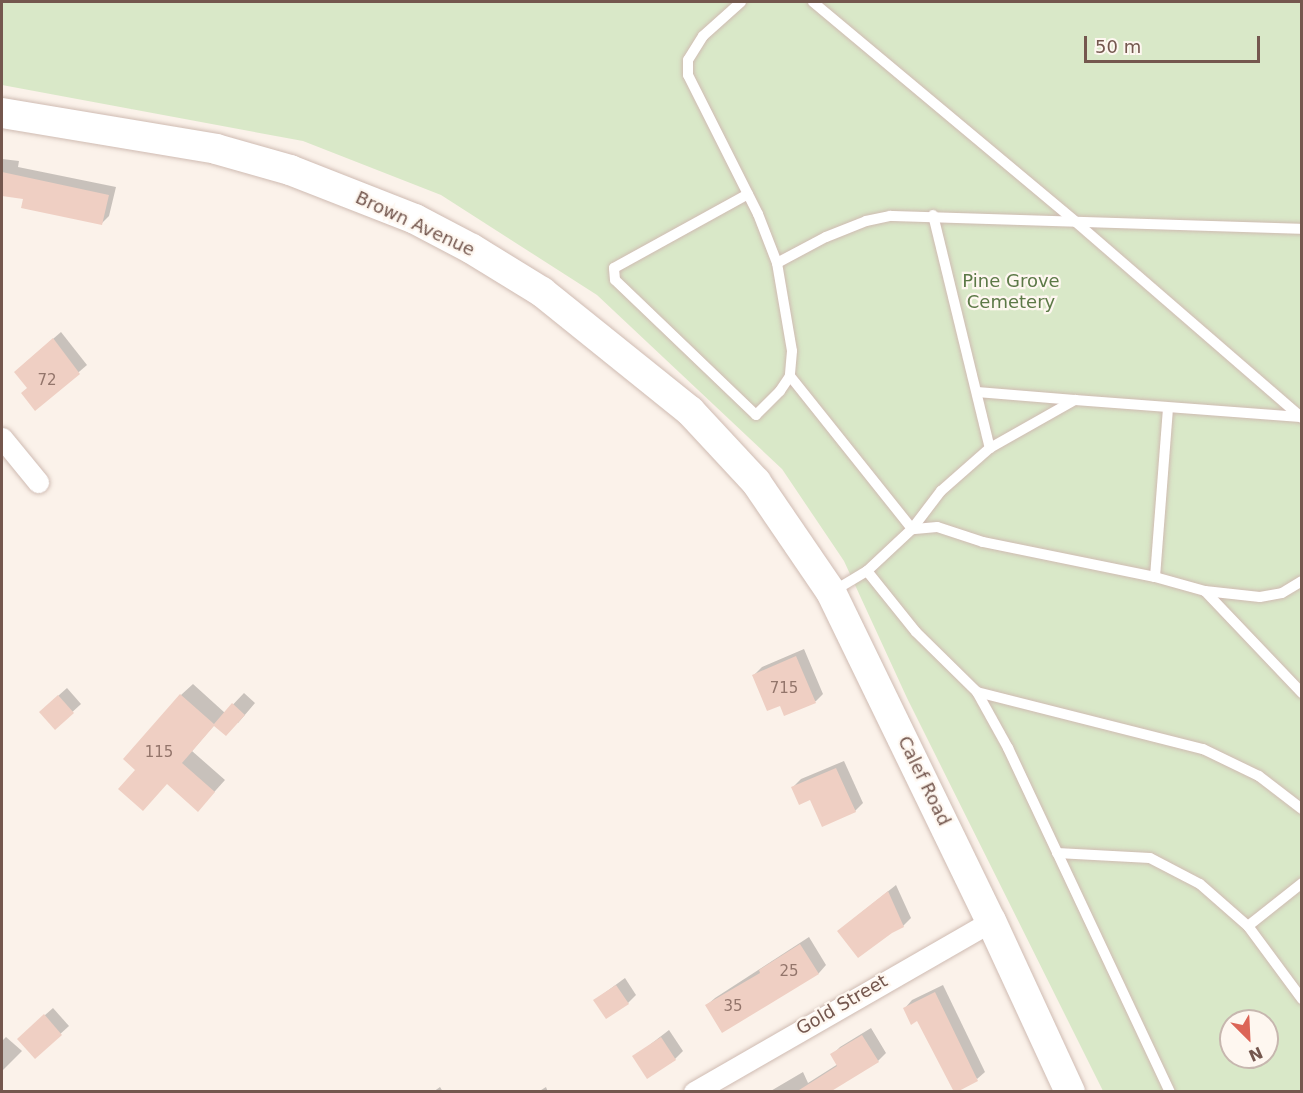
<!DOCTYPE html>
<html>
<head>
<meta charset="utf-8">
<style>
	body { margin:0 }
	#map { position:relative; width:1303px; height:1093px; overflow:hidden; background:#fbf2ea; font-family:"DejaVu Sans",sans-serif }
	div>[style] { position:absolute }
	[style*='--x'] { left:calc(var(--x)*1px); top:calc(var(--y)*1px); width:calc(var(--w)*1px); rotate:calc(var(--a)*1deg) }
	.green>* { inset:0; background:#d9e8c8 }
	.shadow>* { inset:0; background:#0003 }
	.building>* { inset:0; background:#efcfc3 }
	.roads { filter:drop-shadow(0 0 2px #cfbbb2) drop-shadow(0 0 2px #cfbbb2) }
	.service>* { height:10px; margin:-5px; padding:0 5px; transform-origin:5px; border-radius:5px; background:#fff }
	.minor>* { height:21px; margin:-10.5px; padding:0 10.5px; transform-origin:10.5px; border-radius:10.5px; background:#fff }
	.secondary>* { height:30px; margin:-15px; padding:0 15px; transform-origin:15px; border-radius:15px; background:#fff }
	span { translate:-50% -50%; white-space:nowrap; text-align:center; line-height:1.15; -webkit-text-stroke:4.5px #fef7f0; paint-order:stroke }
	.number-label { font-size:15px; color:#93756b }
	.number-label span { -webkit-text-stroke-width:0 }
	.street-label { font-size:18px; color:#74574e }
	.park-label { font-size:18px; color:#5c7947 }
	.frame { position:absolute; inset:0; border:3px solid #74574e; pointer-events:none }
	.north { position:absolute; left:1219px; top:1009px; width:60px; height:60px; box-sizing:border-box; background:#fef7f0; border:2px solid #c7b7af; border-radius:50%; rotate:156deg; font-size:16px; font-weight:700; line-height:24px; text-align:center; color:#74574e }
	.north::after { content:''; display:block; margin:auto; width:21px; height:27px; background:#dc6557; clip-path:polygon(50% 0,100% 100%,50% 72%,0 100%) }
	.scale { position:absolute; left:1084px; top:36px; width:176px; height:27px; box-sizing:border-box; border:3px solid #74574e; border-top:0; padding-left:8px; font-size:18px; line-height:21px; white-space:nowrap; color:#74574e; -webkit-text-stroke:4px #fef7f0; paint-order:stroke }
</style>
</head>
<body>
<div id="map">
	<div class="green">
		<i style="clip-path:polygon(evenodd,2px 2px,1301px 2px,1301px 1091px,1103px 1091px,907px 698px,844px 561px,782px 469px,597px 295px,441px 195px,303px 141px,2px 85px,2px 2px,1231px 1021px,1267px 1021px,1267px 1057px,1231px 1057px,1231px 1021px)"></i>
	</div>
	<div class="shadow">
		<i style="clip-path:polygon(2px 159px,19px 161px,18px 167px,116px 187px,109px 216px,101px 224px,25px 197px,2px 194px)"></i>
		<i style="clip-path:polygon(61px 332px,87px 365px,36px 409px,24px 364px)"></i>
		<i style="clip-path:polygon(804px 649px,823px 694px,816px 701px,785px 714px,781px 704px,754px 675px,762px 667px)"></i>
		<i style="clip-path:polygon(193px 684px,225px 713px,244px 693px,255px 703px,238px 723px,215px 724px,192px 751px,225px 780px,198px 810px,168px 783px,137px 770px,181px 695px)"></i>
		<i style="clip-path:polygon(67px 688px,81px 704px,55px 728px,49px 704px)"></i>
		<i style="clip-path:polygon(844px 761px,863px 803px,855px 811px,811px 798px,793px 787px,801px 779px)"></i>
		<i style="clip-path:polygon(896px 885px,911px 918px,903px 926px,847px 924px)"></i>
		<i style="clip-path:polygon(809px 937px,826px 965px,819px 973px,722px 1031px,707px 1005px,715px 998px)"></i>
		<i style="clip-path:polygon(625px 978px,636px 995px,628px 1003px,595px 1000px)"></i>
		<i style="clip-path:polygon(943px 985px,985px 1072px,977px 1079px,905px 1008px,912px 1000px)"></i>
		<i style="clip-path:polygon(53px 1008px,69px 1026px,35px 1057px,27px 1031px)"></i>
		<i style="clip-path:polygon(871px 1028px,886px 1053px,878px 1061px,825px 1092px,769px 1092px,803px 1072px,808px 1083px,838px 1064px,832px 1055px,840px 1047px)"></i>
		<i style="clip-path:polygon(669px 1030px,683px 1051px,675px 1059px,634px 1057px)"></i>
		<i style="clip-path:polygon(6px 1037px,22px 1051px,3px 1070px,2px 1041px)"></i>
		<i style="clip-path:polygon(440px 1087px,443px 1092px,433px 1092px)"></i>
		<i style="clip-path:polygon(546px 1087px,548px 1092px,538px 1092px)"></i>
	</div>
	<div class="building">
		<i style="clip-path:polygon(2px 172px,109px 195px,102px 225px,21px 208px,23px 199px,2px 196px)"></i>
		<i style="clip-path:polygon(53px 338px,80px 374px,35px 411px,21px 393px,27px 388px,14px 372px)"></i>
		<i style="clip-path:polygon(796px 656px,816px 703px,784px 716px,780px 706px,767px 711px,752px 675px)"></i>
		<i style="clip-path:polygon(180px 694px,214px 724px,232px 703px,245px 715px,226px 736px,214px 726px,182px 763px,215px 792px,198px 812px,167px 784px,143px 811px,118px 789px,135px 770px,123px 759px)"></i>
		<i style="clip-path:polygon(58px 695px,74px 713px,55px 730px,39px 712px)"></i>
		<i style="clip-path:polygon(836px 768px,856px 812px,822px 827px,810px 800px,799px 805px,791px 787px)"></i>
		<i style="clip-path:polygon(888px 891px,904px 927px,892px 933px,858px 958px,837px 931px)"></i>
		<i style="clip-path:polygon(800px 944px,819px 974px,722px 1033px,705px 1005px,760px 973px,759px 970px)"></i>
		<i style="clip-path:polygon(616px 985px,629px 1004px,606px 1019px,593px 1000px)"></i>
		<i style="clip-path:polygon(935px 992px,978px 1081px,957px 1092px,954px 1092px,917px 1021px,911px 1025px,903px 1008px)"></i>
		<i style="clip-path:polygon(44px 1014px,62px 1035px,35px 1059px,17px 1039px)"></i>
		<i style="clip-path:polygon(862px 1035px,879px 1062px,830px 1092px,796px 1092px,837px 1066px,830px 1054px)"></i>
		<i style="clip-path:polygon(661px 1037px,676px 1060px,647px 1079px,632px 1056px)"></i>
	</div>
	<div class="roads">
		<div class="service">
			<i style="--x:741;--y:2;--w:51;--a:138.2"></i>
			<i style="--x:703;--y:36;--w:28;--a:122"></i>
			<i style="--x:688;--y:60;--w:15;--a:90"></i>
			<i style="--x:688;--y:75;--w:156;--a:63.3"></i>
			<i style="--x:758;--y:214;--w:53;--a:68.8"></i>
			<i style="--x:777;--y:263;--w:89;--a:80.3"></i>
			<i style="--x:792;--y:351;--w:25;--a:95"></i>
			<i style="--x:790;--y:376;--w:18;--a:124"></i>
			<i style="--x:780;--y:391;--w:34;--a:135"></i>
			<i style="--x:756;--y:415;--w:195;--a:-136.2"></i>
			<i style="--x:615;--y:280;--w:12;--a:-95"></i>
			<i style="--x:614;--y:268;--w:153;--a:-28.9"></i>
			<i style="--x:813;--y:2;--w:344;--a:39.9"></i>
			<i style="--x:1077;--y:223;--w:298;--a:40.9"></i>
			<i style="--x:933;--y:215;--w:240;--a:76.3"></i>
			<i style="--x:777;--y:263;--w:55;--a:-28"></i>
			<i style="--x:826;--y:237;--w:43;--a:-21.8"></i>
			<i style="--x:866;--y:221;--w:25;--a:-12"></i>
			<i style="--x:890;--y:216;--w:412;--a:1.8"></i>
			<i style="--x:790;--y:376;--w:196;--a:51.4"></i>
			<i style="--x:912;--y:529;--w:48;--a:-52.7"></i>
			<i style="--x:941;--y:491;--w:65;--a:-41.3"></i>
			<i style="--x:990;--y:448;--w:98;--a:-29.5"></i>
			<i style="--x:1075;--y:400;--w:226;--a:4.3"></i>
			<i style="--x:977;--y:392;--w:98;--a:4.7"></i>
			<i style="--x:1155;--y:577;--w:169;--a:-85.6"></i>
			<i style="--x:1205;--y:591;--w:55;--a:6.2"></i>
			<i style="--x:1260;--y:597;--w:22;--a:-10"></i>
			<i style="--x:1282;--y:593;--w:23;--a:-31"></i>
			<i style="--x:832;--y:592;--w:41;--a:-31"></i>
			<i style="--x:977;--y:692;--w:64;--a:61"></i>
			<i style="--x:1008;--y:748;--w:380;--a:64.8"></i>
			<i style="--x:1302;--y:693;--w:141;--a:-133.6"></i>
			<i style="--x:1205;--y:591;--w:52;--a:-164.4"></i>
			<i style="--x:1155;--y:577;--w:176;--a:-168.5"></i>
			<i style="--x:983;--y:542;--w:48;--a:-161.9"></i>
			<i style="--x:937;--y:527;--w:25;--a:175"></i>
			<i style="--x:912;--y:529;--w:62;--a:137"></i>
			<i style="--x:867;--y:571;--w:78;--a:51.2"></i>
			<i style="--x:916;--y:632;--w:86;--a:44.5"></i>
			<i style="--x:977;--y:692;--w:233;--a:14.2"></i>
			<i style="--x:1203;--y:749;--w:62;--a:25.7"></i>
			<i style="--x:1259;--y:776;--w:54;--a:37.5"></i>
			<i style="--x:1057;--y:853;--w:93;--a:3.1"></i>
			<i style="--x:1150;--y:858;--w:56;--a:27.5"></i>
			<i style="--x:1200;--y:884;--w:64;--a:41.2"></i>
			<i style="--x:1248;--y:926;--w:91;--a:53.5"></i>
			<i style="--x:1248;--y:926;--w:69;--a:-38.5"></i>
		</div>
		<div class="minor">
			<i style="--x:2;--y:438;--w:57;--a:50.7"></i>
			<i style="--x:694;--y:1092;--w:343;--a:-29.9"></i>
		</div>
		<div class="secondary">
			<i style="--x:2;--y:113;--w:217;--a:9.5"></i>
			<i style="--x:216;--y:149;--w:77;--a:15.8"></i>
			<i style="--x:290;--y:170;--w:134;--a:21.4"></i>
			<i style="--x:415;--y:219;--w:64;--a:27.8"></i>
			<i style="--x:472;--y:249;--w:82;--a:31.6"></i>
			<i style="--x:542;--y:292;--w:190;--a:38.8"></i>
			<i style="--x:690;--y:411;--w:97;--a:47.1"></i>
			<i style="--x:756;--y:482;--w:133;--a:55.7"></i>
			<i style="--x:831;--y:592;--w:366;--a:64.1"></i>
			<i style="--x:991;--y:921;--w:188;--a:65.2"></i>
		</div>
	</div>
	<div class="number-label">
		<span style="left:47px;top:381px">72</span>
		<span style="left:784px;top:689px">715</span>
		<span style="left:159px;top:753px">115</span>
		<span style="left:789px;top:972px">25</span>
		<span style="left:733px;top:1007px">35</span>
	</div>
	<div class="street-label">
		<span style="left:415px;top:224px;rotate:25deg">Brown Avenue</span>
		<span style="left:924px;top:781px;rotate:64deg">Calef Road</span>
		<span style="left:842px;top:1005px;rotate:-30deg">Gold Street</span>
	</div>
	<div class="park-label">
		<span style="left:1011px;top:292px">Pine Grove<br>Cemetery</span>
	</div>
	<div class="frame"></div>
	<div class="north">N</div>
	<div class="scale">50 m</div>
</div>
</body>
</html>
